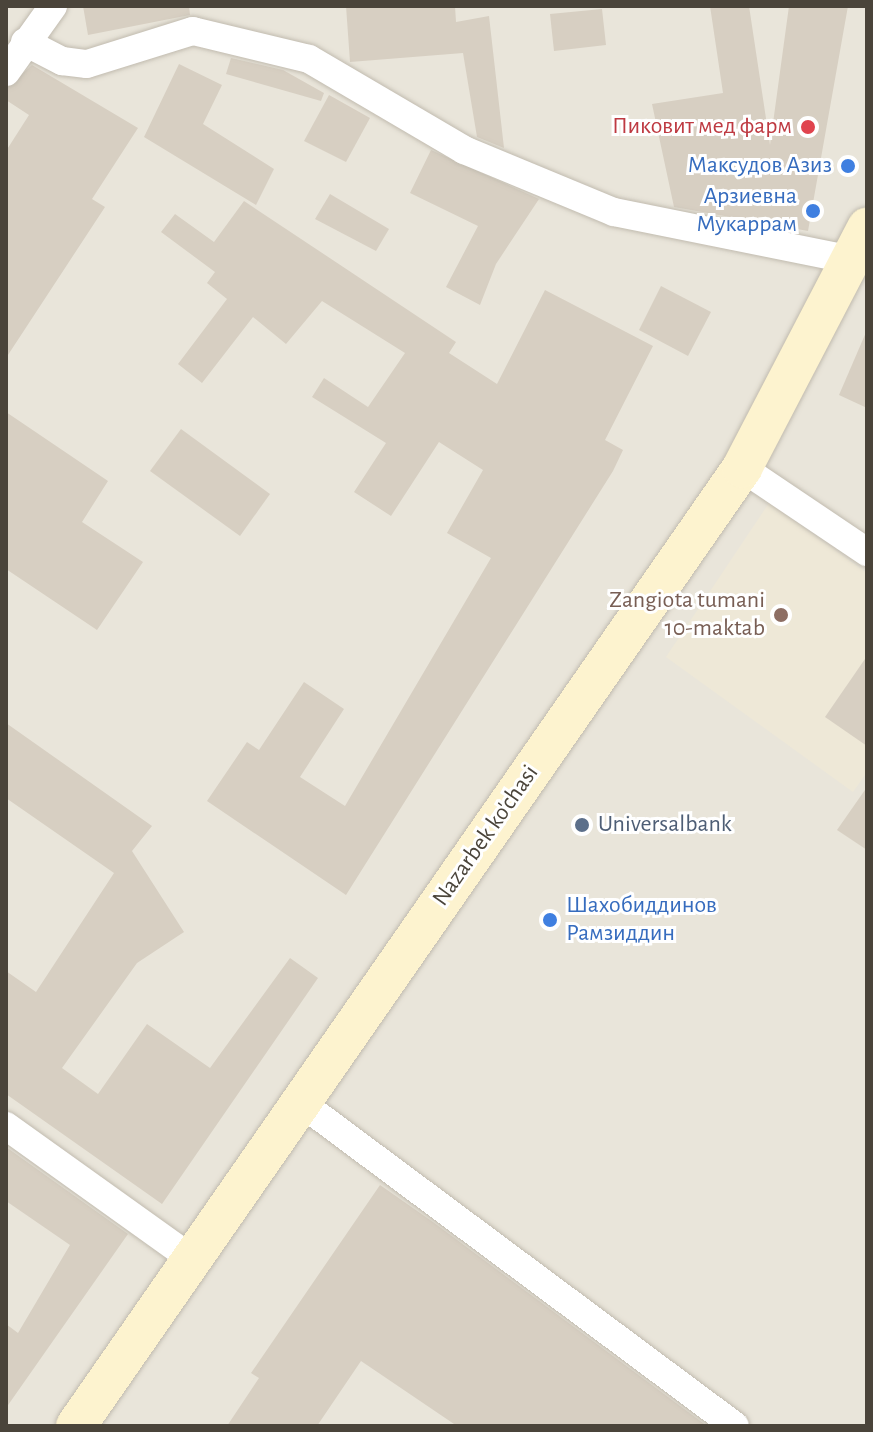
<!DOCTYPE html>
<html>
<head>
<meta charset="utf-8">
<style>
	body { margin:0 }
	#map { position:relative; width:873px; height:1432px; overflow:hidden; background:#f5f3ec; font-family:"Alegreya Sans",sans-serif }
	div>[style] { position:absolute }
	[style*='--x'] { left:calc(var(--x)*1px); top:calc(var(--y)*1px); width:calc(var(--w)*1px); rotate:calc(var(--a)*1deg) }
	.residential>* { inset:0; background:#e9e5da }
	.education>* { inset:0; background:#eee8d7 }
	.building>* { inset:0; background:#d7cfc2 }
	.roads { filter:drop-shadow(0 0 2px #c1bbaf) drop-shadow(0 0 2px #c1bbaf) }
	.street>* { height:28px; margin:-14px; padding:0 14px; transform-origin:14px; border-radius:14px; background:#fff }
	.secondary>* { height:40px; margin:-20px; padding:0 20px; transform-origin:20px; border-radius:20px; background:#fdf3cf }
	.dots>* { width:22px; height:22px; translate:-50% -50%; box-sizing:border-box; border:4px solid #fff; border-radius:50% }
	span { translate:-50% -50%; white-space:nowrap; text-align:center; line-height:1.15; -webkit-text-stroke:6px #fff; paint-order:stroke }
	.health-label { font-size:24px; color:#be3a42 }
	.right { translate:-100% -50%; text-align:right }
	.shop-label { font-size:24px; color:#366cbe }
	.left { translate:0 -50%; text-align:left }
	.education-label { font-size:24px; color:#785e54 }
	.service-label { font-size:24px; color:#4e5e75 }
	.street-label { font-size:24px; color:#4a443a }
	.frame { position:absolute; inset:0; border:8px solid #4a443a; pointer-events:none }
</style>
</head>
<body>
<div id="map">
	<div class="residential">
		<i style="clip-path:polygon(6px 6px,867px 6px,867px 1426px,6px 1426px)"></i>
	</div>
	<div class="education">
		<i style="clip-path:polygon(769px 503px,867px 573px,867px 772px,853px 792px,666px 657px)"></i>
	</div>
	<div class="building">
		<i style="clip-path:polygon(83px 6px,189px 6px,190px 15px,88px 35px)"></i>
		<i style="clip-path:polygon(346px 6px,455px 6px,456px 22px,489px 16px,504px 148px,477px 137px,463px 53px,350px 62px)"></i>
		<i style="clip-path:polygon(710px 6px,749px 6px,770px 145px,789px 6px,848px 6px,808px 231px,674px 207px,652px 104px,723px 93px)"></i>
		<i style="clip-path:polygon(602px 9px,606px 45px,554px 51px,550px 14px)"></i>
		<i style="clip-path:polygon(231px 58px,283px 70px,324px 93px,321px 101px,226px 74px)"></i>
		<i style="clip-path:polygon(179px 64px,222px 85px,203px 124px,274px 169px,256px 205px,144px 137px)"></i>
		<i style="clip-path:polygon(32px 65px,138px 128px,92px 199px,105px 207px,6px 358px,6px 151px,29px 115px,6px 100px,6px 89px)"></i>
		<i style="clip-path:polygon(329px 95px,370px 118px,346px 162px,304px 141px)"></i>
		<i style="clip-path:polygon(431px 150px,539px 199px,496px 264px,480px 305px,446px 287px,478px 226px,410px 193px)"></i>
		<i style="clip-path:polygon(330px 194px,389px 229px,376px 251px,315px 219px)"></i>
		<i style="clip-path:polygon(244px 201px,456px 342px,449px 353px,497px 384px,545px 290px,653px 346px,605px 440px,623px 450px,613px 471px,346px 895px,207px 801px,247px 742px,259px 750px,304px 682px,344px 709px,300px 777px,345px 806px,491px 558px,447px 533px,483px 470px,439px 442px,391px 516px,354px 492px,386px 443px,312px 397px,324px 378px,368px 407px,405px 353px,322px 301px,286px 344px,253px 317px,202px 383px,178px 364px,227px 299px,207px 283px,215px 272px,161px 232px,175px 214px,214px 242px)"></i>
		<i style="clip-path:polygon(661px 286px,711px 312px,688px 356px,639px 330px)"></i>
		<i style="clip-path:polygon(867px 330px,867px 408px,839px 395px)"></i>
		<i style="clip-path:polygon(6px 412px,108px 481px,82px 522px,143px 562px,97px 630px,6px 569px)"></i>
		<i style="clip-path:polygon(181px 429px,270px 494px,240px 536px,150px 471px)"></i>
		<i style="clip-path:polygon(867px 656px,867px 746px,825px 717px)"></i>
		<i style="clip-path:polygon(6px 723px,152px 826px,132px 851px,184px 932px,137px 963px,62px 1068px,98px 1094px,147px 1024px,210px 1068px,290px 958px,318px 978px,162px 1204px,6px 1094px,6px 971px,36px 992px,114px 873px,6px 798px)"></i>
		<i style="clip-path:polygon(867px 787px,867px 850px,837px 830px)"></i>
		<i style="clip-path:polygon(6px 1147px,128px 1234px,6px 1408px,6px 1324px,18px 1333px,70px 1245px,6px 1201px)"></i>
		<i style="clip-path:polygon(380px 1185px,433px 1222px,707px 1426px,457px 1426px,361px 1361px,317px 1426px,227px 1426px,259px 1378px,251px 1373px)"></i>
	</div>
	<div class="roads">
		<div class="street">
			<i style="--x:25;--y:42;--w:42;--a:27.2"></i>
			<i style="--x:62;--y:61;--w:25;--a:7"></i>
			<i style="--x:87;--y:64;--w:111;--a:-17.3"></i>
			<i style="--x:193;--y:31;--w:119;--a:13.6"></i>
			<i style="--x:309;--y:59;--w:180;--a:30.4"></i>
			<i style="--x:464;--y:150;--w:162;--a:22.5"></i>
			<i style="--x:614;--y:212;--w:243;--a:11.4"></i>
			<i style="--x:6;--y:72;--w:81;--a:-54.5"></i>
			<i style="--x:742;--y:468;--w:151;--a:33.9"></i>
			<i style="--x:300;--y:1102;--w:542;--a:36.68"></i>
			<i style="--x:6;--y:1126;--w:229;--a:35.6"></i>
		</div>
		<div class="secondary">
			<i style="--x:76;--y:1426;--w:1167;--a:-55.19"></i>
			<i style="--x:742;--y:468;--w:271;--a:-62.5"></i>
		</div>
	</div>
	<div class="dots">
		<i style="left:808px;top:127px;background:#e0444e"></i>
		<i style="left:848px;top:166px;background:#3f7fe0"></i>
		<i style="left:813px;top:211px;background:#3f7fe0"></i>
		<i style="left:781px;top:615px;background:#8d6e63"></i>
		<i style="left:582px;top:825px;background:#5c6f8a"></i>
		<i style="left:550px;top:920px;background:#3f7fe0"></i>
	</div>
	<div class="health-label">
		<span class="right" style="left:792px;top:127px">Пиковит мед фарм</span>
	</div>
	<div class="shop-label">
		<span class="right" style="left:832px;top:166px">Максудов Азиз</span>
		<span class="right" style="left:797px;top:211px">Арзиевна<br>Мукаррам</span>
		<span class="left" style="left:566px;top:920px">Шахобиддинов<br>Рамзиддин</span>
	</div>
	<div class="education-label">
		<span class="right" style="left:765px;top:615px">Zangiota tumani<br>10-maktab</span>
	</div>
	<div class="service-label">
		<span class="left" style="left:598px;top:825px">Universalbank</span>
	</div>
	<div class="street-label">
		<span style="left:486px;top:836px;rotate:-55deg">Nazarbek ko'chasi</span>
	</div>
	<div class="frame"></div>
</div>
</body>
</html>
